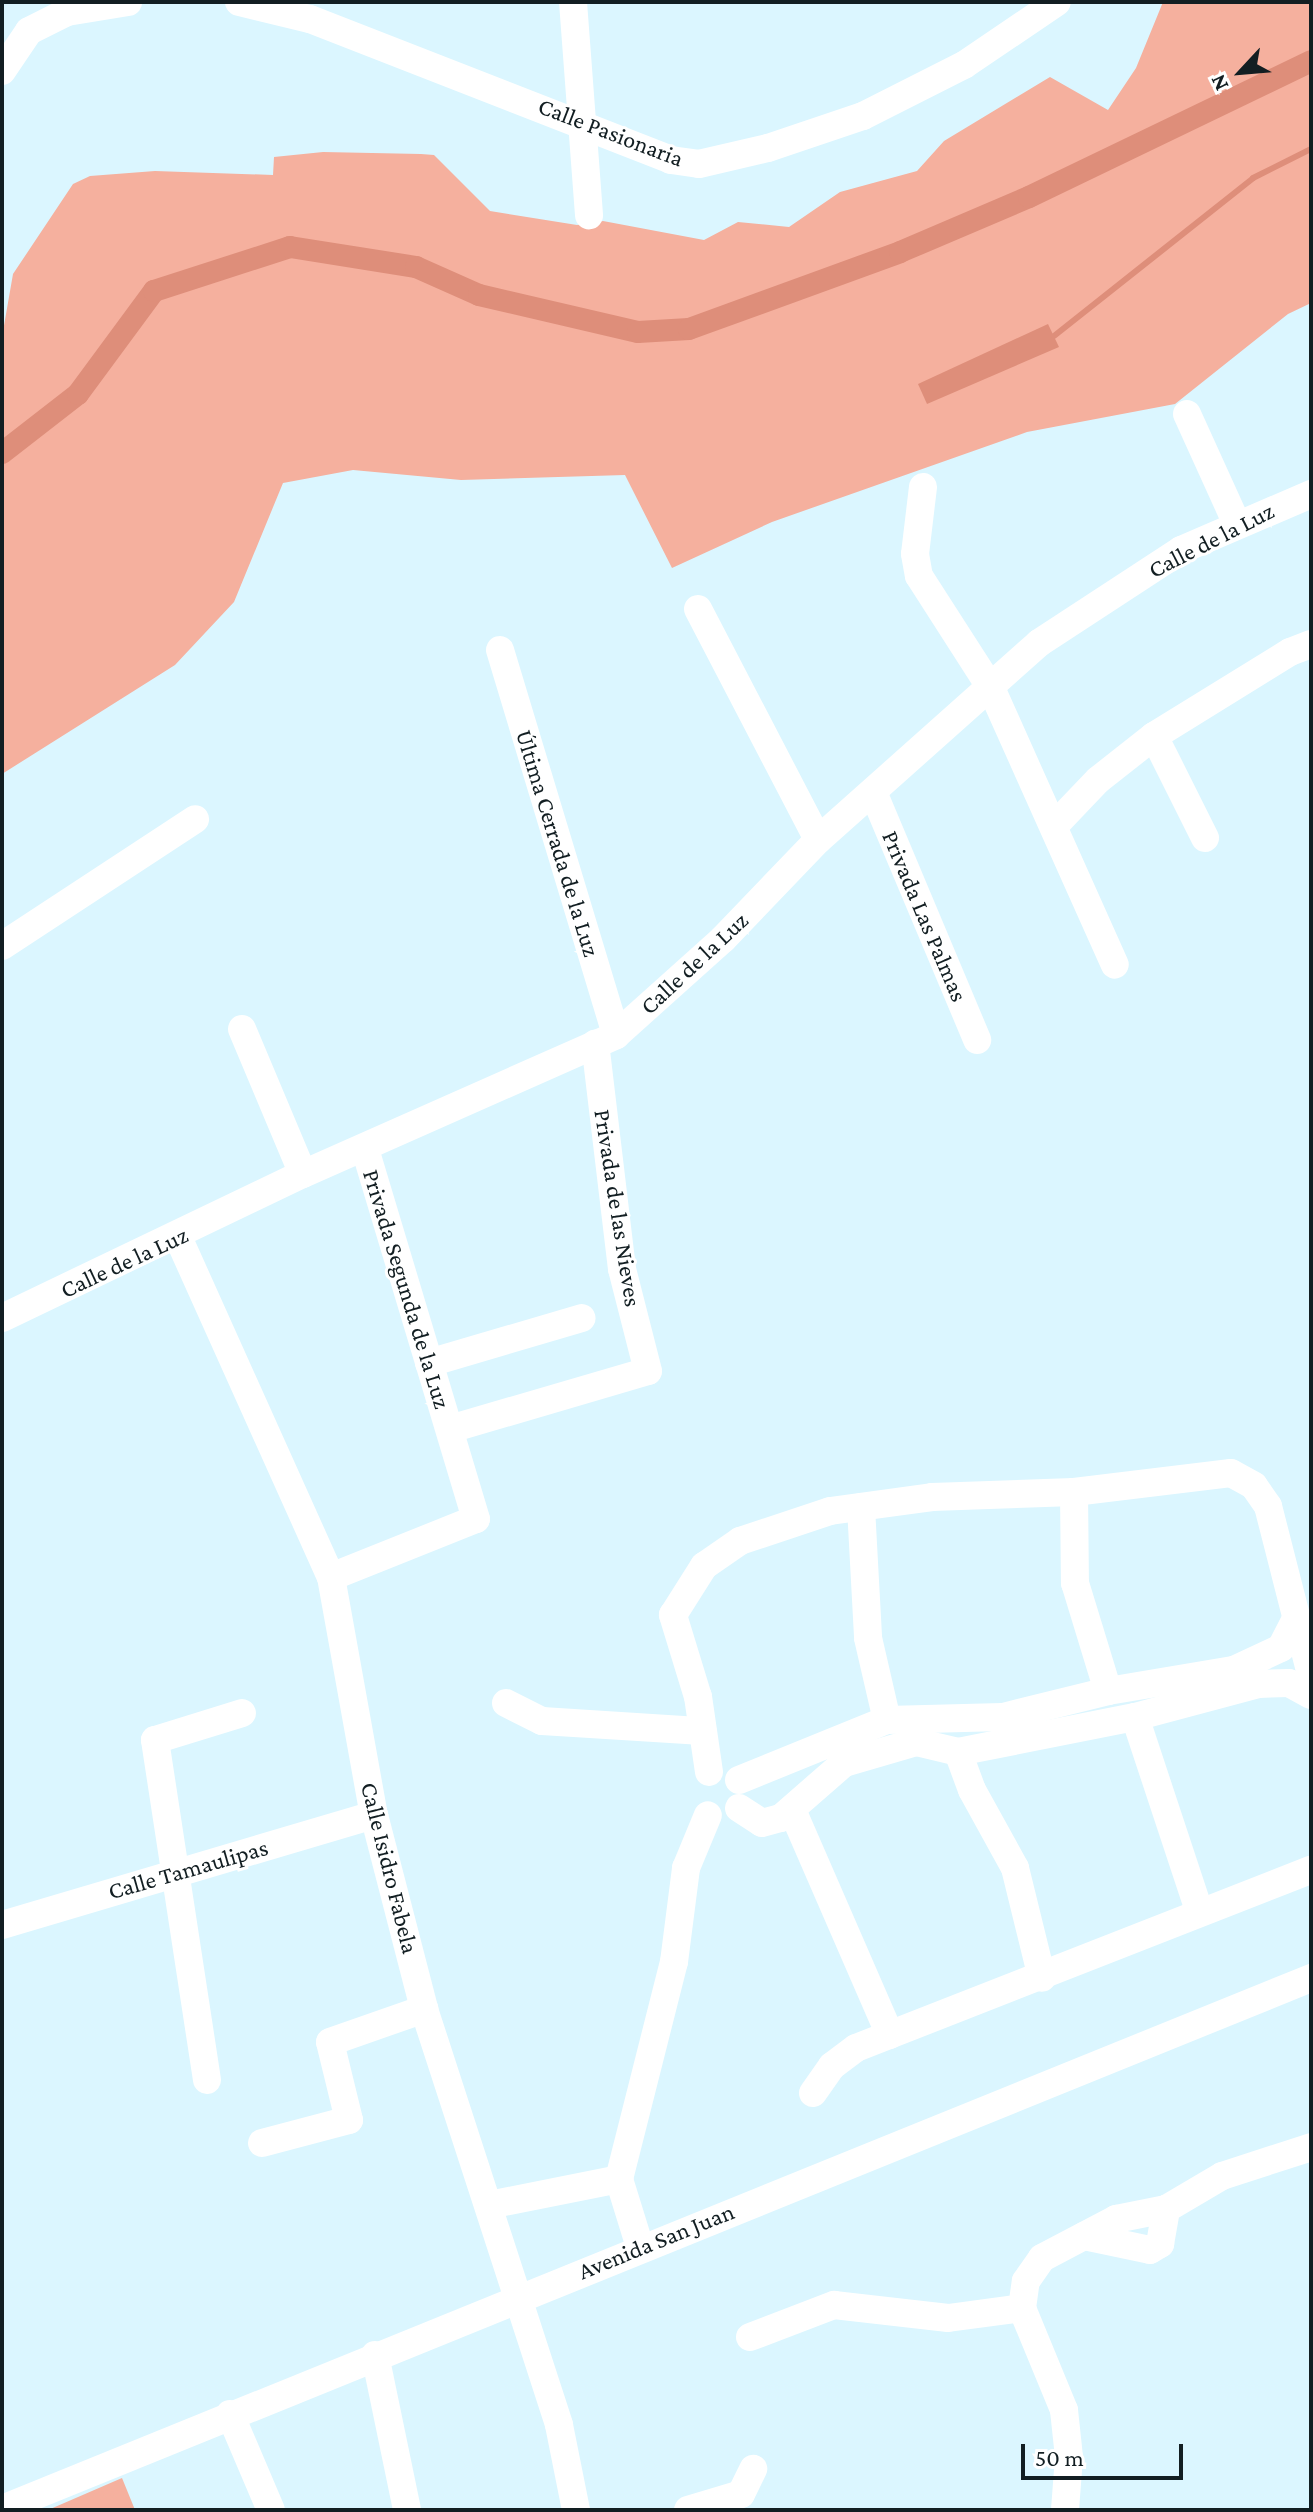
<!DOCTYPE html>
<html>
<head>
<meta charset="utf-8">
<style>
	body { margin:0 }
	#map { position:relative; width:1313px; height:2512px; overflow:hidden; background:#dbf6ff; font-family:"Crimson Pro",serif }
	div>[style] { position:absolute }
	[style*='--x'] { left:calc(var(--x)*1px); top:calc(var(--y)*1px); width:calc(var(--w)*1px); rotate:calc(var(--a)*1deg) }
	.green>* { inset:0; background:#f5b09e }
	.water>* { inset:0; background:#de8e7a }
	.stream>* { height:6px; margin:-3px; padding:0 3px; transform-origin:3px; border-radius:3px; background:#de8e7a }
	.canal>* { height:22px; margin:-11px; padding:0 11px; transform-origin:11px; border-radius:11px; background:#de8e7a }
	.minor>* { height:28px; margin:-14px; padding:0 14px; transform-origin:14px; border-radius:14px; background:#fff }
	span { translate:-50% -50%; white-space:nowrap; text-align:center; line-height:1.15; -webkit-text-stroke:6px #fff; paint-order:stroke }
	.street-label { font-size:24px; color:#121e22 }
	.frame { position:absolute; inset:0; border:4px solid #121e22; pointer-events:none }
	.north { position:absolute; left:1201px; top:32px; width:80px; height:80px; -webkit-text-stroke:6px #fff; paint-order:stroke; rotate:244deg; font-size:22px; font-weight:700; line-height:32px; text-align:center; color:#121e22 }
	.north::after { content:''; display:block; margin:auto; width:28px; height:36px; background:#121e22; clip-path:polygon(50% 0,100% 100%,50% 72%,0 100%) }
	.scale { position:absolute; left:1021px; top:2444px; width:162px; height:36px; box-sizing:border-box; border:4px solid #121e22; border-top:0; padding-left:10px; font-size:24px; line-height:28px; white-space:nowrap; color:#121e22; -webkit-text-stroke:6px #fff; paint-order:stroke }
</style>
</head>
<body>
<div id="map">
	<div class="green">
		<i style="clip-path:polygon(1163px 2px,1311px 2px,1311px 303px,1288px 314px,1175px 404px,1027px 432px,772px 522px,672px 568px,625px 475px,461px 480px,353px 470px,283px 483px,234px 602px,175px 665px,2px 774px,2px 337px,13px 274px,73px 184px,90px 176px,155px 171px,273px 175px,274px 157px,323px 152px,421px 154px,434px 155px,490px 211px,577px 225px,603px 221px,704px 240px,738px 222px,789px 227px,840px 192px,917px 171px,944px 141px,1050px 77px,1108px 110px,1136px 68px)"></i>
		<i style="clip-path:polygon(122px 2478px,135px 2510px,48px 2510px)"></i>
	</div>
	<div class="water">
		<i style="clip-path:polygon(1048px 324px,1059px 347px,927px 404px,918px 384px)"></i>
	</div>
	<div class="stream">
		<i style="--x:1054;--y:336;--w:254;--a:-38.4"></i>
		<i style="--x:1253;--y:178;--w:65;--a:-26.6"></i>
	</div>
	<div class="canal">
		<i style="--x:2;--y:453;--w:96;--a:-37.8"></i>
		<i style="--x:78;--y:394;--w:128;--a:-53.6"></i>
		<i style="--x:154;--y:291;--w:143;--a:-17.9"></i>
		<i style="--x:290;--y:247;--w:128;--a:9"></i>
		<i style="--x:416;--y:267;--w:69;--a:24"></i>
		<i style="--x:479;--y:295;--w:163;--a:13.1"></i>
		<i style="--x:638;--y:332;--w:51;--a:-3.4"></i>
		<i style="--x:689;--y:329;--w:225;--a:-20"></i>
		<i style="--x:900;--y:252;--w:140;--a:-23.1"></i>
		<i style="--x:1029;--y:197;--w:313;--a:-25.7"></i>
	</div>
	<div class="minor">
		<i style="--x:239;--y:2;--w:73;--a:13.5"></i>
		<i style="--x:310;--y:19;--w:388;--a:21.3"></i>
		<i style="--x:671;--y:160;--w:28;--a:8"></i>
		<i style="--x:699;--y:164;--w:71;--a:-13.1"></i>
		<i style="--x:768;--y:148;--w:100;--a:-18.6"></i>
		<i style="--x:863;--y:116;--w:113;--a:-26.8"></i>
		<i style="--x:964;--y:65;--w:112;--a:-34.1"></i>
		<i style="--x:573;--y:2;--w:214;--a:85.7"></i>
		<i style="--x:2;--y:71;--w:48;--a:-56"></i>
		<i style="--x:29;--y:31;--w:42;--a:-26.6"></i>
		<i style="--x:67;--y:12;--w:62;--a:-9.3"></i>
		<i style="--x:1187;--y:414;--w:119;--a:65.6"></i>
		<i style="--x:923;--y:487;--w:67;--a:96.8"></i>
		<i style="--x:915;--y:554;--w:22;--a:80"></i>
		<i style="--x:919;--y:576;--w:133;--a:57.3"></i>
		<i style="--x:991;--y:688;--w:303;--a:65.9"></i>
		<i style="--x:698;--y:609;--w:260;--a:62.5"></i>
		<i style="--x:500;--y:650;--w:402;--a:73.2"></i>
		<i style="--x:1154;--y:736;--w:114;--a:63.4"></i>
		<i style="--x:873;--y:792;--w:269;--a:67.2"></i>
		<i style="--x:1055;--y:825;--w:62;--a:-46.3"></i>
		<i style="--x:1098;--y:780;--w:71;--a:-38.2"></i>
		<i style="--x:1154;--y:736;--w:160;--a:-31.7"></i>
		<i style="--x:1290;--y:652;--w:22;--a:-21"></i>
		<i style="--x:2;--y:946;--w:231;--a:-33.3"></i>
		<i style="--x:242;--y:1029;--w:157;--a:67.2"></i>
		<i style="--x:178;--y:1237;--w:373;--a:65.8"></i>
		<i style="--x:331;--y:1577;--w:242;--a:79.8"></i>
		<i style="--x:374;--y:1815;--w:200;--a:75.5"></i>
		<i style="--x:424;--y:2009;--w:437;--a:72"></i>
		<i style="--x:559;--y:2425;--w:87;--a:78.7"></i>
		<i style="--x:2;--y:1318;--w:334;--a:-25.6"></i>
		<i style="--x:303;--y:1174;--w:342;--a:-23.9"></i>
		<i style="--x:616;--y:1035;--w:144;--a:-41.9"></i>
		<i style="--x:723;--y:939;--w:137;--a:-46.2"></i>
		<i style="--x:818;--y:840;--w:296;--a:-41.7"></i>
		<i style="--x:1039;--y:643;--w:170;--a:-33.2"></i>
		<i style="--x:1181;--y:550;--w:142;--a:-23.3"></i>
		<i style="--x:429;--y:1363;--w:159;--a:-16.4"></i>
		<i style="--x:450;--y:1429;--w:206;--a:-16.3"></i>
		<i style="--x:648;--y:1371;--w:105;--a:-104.3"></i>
		<i style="--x:622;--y:1269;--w:227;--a:-96.8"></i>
		<i style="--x:1074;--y:1492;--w:91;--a:89.4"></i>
		<i style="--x:1075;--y:1583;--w:113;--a:73"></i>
		<i style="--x:861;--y:1507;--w:131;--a:86.9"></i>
		<i style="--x:868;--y:1638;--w:84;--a:77"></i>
		<i style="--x:331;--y:1577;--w:156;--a:-21.8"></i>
		<i style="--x:476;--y:1519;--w:387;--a:-106.7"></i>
		<i style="--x:506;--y:1703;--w:40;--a:26.6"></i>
		<i style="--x:542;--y:1721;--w:161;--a:3.6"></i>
		<i style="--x:1135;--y:1717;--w:204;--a:71.7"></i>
		<i style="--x:958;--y:1752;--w:40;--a:69.8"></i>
		<i style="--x:972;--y:1790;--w:89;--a:61.1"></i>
		<i style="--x:1015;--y:1868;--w:113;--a:76.2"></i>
		<i style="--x:709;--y:1772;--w:76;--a:-98.3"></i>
		<i style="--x:698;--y:1697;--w:86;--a:-107"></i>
		<i style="--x:673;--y:1615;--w:58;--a:-57.7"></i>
		<i style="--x:704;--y:1566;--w:44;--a:-34.8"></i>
		<i style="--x:740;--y:1541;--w:95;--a:-18.4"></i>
		<i style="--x:830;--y:1511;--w:103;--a:-7.8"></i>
		<i style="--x:932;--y:1497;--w:142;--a:-2"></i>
		<i style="--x:1074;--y:1492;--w:158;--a:-6.9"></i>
		<i style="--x:1231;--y:1473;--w:26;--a:29"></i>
		<i style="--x:1254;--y:1486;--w:24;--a:55"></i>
		<i style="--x:1268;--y:1506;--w:174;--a:75.7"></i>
		<i style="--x:739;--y:1780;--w:160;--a:-22.1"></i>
		<i style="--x:887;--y:1720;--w:116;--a:-1.5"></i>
		<i style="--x:1003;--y:1717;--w:108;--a:-13.9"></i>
		<i style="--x:1108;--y:1691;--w:128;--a:-9.5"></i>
		<i style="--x:1234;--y:1670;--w:52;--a:-25.1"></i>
		<i style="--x:1281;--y:1648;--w:33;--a:-63"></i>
		<i style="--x:739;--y:1808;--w:27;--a:33"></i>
		<i style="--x:762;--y:1823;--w:20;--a:-15"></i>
		<i style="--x:781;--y:1818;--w:84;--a:-41.1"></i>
		<i style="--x:844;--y:1763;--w:75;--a:-16.3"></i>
		<i style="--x:916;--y:1742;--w:43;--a:13.4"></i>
		<i style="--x:958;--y:1752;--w:180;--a:-11.2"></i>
		<i style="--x:1135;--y:1717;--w:127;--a:-15"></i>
		<i style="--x:1258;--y:1684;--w:31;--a:-2"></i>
		<i style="--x:1289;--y:1683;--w:25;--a:29"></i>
		<i style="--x:793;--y:1812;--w:243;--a:66.5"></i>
		<i style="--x:2;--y:1925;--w:388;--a:-16.5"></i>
		<i style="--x:207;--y:2080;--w:344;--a:-98.7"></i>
		<i style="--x:155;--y:1740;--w:91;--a:-17.2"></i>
		<i style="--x:813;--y:2093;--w:33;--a:-55"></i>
		<i style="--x:832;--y:2066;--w:30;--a:-37"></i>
		<i style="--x:856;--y:2048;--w:489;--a:-21.4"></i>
		<i style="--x:262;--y:2143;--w:90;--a:-14.8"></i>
		<i style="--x:349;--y:2120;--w:80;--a:-103.7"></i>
		<i style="--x:330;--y:2042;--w:100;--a:-19.3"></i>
		<i style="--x:489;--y:2205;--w:133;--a:-11.3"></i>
		<i style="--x:1084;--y:2236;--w:67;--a:12"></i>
		<i style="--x:1150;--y:2250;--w:12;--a:-31"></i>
		<i style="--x:1160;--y:2244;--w:36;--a:-80"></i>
		<i style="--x:640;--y:2247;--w:71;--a:-107.2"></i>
		<i style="--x:619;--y:2179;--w:224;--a:-75.8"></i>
		<i style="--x:674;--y:1962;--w:95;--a:-82.7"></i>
		<i style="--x:686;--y:1868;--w:57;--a:-67.5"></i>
		<i style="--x:750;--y:2337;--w:90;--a:-20.9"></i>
		<i style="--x:834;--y:2305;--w:115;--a:6.5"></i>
		<i style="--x:948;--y:2318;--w:75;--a:-7.7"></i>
		<i style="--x:375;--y:2355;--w:158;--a:78.3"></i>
		<i style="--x:230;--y:2414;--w:104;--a:66.9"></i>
		<i style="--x:2;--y:2509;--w:1413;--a:-22.08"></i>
		<i style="--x:688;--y:2510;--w:55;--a:-16.8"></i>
		<i style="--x:741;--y:2494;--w:28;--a:-64"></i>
		<i style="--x:1065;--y:2510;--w:53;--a:-85.7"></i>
		<i style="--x:1069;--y:2457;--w:47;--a:-96.1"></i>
		<i style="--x:1064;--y:2410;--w:110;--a:-112.4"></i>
		<i style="--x:1022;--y:2308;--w:27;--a:-82"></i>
		<i style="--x:1026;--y:2281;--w:28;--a:-55"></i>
		<i style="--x:1042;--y:2258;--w:84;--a:-27.8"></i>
		<i style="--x:1116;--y:2219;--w:51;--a:-11.3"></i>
		<i style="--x:1166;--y:2209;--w:65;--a:-30.5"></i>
		<i style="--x:1222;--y:2176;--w:94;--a:-18"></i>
	</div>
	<div class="street-label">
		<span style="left:611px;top:132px;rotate:21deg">Calle Pasionaria</span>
		<span style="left:1211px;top:540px;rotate:-27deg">Calle de la Luz</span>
		<span style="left:558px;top:843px;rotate:73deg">Última Cerrada de la Luz</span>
		<span style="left:925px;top:916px;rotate:67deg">Privada Las Palmas</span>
		<span style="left:694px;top:963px;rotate:-43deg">Calle de la Luz</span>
		<span style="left:618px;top:1208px;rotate:81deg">Privada de las Nieves</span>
		<span style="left:124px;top:1262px;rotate:-25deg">Calle de la Luz</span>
		<span style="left:407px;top:1289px;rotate:73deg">Privada Segunda de la Luz</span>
		<span style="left:390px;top:1868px;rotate:76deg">Calle Isidro Fabela</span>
		<span style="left:188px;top:1869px;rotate:-16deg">Calle Tamaulipas</span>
		<span style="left:656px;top:2241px;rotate:-22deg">Avenida San Juan</span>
	</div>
	<div class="frame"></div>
	<div class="north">N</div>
	<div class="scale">50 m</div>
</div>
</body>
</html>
